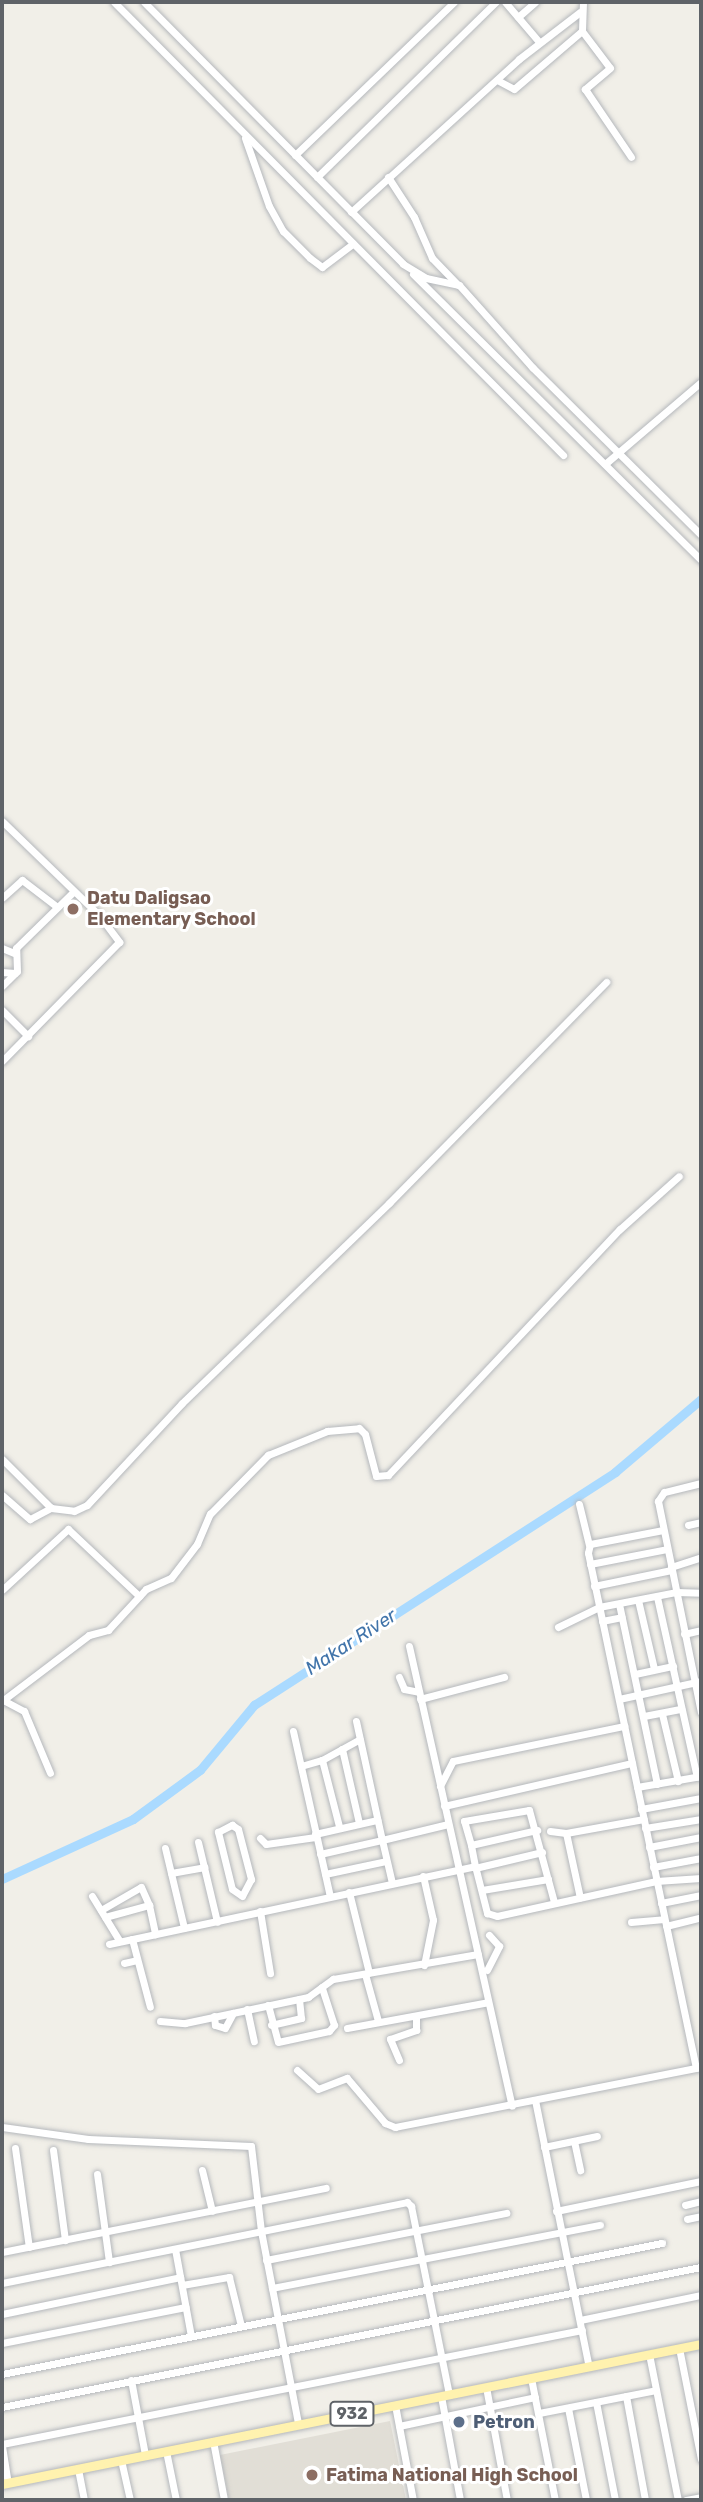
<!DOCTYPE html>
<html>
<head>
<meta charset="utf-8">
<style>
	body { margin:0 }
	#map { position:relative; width:703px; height:2502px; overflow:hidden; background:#f1efe8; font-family:Rubik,sans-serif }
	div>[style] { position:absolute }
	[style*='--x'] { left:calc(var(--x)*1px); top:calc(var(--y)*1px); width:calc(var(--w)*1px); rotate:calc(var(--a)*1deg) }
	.education>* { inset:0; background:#e1ded6 }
	.river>* { height:9px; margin:-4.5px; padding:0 4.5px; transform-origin:4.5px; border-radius:4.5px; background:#aadaff }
	.roads { filter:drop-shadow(0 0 2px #b5b8bc) drop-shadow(0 0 2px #b5b8bc) }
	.minor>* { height:7px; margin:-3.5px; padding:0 3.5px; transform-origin:3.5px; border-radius:3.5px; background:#fff }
	.major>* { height:9px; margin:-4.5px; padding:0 4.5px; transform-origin:4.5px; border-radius:4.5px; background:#fff2af }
	.dots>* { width:19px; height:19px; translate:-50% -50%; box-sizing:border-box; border:4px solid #fff; border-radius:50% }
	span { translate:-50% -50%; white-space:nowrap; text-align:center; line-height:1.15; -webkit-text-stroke:6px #fff; paint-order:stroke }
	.shield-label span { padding:2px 5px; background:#fff; border:2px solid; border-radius:5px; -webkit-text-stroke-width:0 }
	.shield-label { font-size:16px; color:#5f6368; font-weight:700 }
	.education-label { font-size:18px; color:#785e54; font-weight:700 }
	.left { translate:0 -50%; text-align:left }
	.service-label { font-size:18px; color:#4e5e75; font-weight:700 }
	.water-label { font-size:19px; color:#4174aa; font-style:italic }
	.frame { position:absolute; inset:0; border:4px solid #5f6368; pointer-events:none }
</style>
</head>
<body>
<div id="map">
	<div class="education">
		<i style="clip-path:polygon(390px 2421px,406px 2500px,229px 2500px,220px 2455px)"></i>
	</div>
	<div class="river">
		<i style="--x:2;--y:1879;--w:144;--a:-24.6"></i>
		<i style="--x:133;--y:1819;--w:83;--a:-36.2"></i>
		<i style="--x:200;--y:1770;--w:85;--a:-50.3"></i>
		<i style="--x:254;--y:1705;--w:430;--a:-32.8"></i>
		<i style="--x:615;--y:1472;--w:113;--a:-40.3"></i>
	</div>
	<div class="roads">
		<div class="minor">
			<i style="--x:114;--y:2;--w:638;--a:45.25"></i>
			<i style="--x:144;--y:2;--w:368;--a:45.3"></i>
			<i style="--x:403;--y:264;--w:27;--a:31"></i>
			<i style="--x:426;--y:278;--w:34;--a:12"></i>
			<i style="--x:459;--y:285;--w:111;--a:48.3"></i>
			<i style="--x:533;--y:368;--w:237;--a:44.8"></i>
			<i style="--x:505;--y:2;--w:52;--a:49.6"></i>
			<i style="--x:583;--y:2;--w:29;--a:92"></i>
			<i style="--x:582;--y:31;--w:46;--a:52.9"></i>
			<i style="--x:610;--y:68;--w:33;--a:140"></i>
			<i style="--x:585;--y:89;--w:82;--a:55.9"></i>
			<i style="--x:518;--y:17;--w:23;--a:-41"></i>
			<i style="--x:497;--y:80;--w:19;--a:28"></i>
			<i style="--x:514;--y:89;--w:89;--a:-40.5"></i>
			<i style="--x:245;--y:138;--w:72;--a:70.6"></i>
			<i style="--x:269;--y:206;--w:29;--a:61"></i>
			<i style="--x:283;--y:231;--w:38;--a:45"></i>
			<i style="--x:310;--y:258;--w:15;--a:37"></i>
			<i style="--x:322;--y:267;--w:39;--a:-37"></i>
			<i style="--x:295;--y:155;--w:221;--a:-43.9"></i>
			<i style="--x:317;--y:177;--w:250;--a:-44.4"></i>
			<i style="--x:388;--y:177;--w:48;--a:57"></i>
			<i style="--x:414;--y:217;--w:45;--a:66.3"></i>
			<i style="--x:432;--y:258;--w:37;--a:46"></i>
			<i style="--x:351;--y:212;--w:227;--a:-42.3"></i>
			<i style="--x:519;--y:59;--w:77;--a:-37.6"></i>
			<i style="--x:413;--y:274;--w:406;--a:44.8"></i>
			<i style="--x:605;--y:464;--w:126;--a:-40.5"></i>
			<i style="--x:2;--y:821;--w:135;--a:44.1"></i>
			<i style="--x:99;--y:915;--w:34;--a:53"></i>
			<i style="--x:119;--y:942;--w:167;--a:134.5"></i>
			<i style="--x:2;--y:898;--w:27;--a:-42"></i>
			<i style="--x:22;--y:880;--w:44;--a:37.6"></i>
			<i style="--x:2;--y:948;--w:13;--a:23"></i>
			<i style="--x:2;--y:972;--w:13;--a:4"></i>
			<i style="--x:2;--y:986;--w:21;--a:-45"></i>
			<i style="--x:17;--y:971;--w:23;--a:-92"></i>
			<i style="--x:16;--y:948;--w:80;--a:-44.5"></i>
			<i style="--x:2;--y:1010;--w:37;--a:45"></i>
			<i style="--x:2;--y:1459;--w:69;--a:45"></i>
			<i style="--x:51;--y:1508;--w:23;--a:7"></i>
			<i style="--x:74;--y:1511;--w:14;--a:-25"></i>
			<i style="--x:87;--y:1505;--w:139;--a:-47"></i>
			<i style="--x:182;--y:1403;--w:288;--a:-44"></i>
			<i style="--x:389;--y:1203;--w:310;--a:-45.5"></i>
			<i style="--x:701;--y:1483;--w:38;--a:166"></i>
			<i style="--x:664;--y:1492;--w:11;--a:124"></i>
			<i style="--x:658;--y:1501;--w:215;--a:78.5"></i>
			<i style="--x:2;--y:1495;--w:37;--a:41"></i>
			<i style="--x:30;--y:1519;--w:24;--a:-28"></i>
			<i style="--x:579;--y:1504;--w:42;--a:76.3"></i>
			<i style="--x:688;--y:1525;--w:13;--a:-13"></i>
			<i style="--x:663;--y:1530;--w:74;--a:169.1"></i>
			<i style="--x:590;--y:1544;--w:9;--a:103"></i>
			<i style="--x:588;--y:1553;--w:526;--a:78.16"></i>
			<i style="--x:590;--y:1564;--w:78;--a:-11"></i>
			<i style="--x:671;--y:1567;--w:32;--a:-18"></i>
			<i style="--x:594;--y:1586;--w:79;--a:-11.7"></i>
			<i style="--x:2;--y:1590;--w:90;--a:-42.7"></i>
			<i style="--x:68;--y:1529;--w:98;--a:43.3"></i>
			<i style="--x:657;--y:1597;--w:184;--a:77.5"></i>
			<i style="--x:638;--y:1600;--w:71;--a:76.9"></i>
			<i style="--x:619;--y:1604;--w:184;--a:78.1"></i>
			<i style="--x:602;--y:1621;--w:20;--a:-11"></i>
			<i style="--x:558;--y:1627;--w:46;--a:-26"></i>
			<i style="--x:599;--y:1607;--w:78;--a:-11"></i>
			<i style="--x:676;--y:1592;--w:25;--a:2"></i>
			<i style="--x:684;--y:1634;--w:17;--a:-13"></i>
			<i style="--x:409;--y:1646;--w:471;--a:77.4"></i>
			<i style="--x:635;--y:1674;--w:39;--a:-12"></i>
			<i style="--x:399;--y:1677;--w:13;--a:67"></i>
			<i style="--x:404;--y:1689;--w:15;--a:11"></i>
			<i style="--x:420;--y:1699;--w:87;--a:-14.7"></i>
			<i style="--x:619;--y:1699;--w:84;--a:-12.4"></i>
			<i style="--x:3;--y:1700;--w:24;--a:28"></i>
			<i style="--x:24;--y:1711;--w:67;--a:67.2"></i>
			<i style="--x:2;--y:1701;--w:109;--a:-37.2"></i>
			<i style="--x:89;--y:1635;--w:20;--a:-15"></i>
			<i style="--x:108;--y:1630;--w:56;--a:-47.2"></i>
			<i style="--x:146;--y:1589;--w:27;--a:-24"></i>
			<i style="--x:171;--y:1578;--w:43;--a:-52.6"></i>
			<i style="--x:197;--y:1544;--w:33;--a:-67"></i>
			<i style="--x:210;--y:1514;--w:83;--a:-45.5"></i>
			<i style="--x:268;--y:1455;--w:64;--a:-22.1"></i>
			<i style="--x:327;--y:1431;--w:32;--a:-5"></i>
			<i style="--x:359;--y:1428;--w:8;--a:45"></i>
			<i style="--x:365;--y:1434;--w:43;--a:75.3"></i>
			<i style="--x:376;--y:1476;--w:12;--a:-5"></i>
			<i style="--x:388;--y:1475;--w:338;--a:-46.7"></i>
			<i style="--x:620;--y:1229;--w:79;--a:-41.9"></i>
			<i style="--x:662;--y:1714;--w:69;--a:76.6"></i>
			<i style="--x:644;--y:1716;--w:38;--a:-11"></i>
			<i style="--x:356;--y:1721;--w:122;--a:77.7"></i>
			<i style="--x:382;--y:1840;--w:68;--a:-13.6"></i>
			<i style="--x:293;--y:1731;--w:169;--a:77.4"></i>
			<i style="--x:342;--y:1749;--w:76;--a:77.1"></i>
			<i style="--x:322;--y:1760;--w:68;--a:75.6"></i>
			<i style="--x:301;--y:1766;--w:22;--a:-16"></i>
			<i style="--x:322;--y:1760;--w:43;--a:-28.9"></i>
			<i style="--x:440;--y:1786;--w:28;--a:-63"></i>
			<i style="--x:453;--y:1761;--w:175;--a:-11.6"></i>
			<i style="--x:637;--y:1787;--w:65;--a:-9.8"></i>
			<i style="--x:444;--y:1806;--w:193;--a:-12.9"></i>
			<i style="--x:641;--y:1809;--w:61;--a:-10.4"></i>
			<i style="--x:232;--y:1825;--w:7;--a:34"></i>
			<i style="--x:238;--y:1829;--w:52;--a:75.4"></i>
			<i style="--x:251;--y:1879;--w:19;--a:118"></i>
			<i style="--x:242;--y:1896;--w:12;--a:-145"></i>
			<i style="--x:232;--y:1889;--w:59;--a:-103.8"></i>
			<i style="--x:218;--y:1832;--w:16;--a:-27"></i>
			<i style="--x:645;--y:1828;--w:57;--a:-9.1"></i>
			<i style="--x:550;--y:1831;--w:16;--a:7"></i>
			<i style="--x:566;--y:1833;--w:79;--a:-10.2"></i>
			<i style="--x:566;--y:1833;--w:66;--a:77.8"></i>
			<i style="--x:315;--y:1834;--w:64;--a:-12.7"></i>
			<i style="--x:260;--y:1838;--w:8;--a:45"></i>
			<i style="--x:266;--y:1844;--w:50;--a:-8"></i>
			<i style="--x:198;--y:1842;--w:82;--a:76.6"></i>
			<i style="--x:471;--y:1845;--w:25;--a:-106"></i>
			<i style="--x:464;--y:1821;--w:66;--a:-9.6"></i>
			<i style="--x:529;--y:1810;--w:95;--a:74.8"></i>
			<i style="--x:649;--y:1847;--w:53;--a:-10.9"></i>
			<i style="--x:165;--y:1848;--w:82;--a:76.6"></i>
			<i style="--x:320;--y:1854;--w:64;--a:-12.7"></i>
			<i style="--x:382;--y:1840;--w:44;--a:76.9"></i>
			<i style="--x:475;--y:1866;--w:49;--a:75.7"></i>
			<i style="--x:487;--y:1913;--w:10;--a:17"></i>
			<i style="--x:497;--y:1916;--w:163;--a:-12.4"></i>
			<i style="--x:656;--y:1881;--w:45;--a:-3.8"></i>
			<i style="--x:653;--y:1867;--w:49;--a:-10.6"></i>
			<i style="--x:475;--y:1868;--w:69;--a:-13.4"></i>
			<i style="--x:171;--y:1873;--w:34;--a:-10"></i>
			<i style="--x:325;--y:1874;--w:62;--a:-12"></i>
			<i style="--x:423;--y:1876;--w:45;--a:77.2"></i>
			<i style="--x:433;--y:1920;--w:46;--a:101.3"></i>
			<i style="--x:482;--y:1890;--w:67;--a:-9.5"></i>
			<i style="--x:349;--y:1892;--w:83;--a:76.1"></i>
			<i style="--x:92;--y:1896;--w:52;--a:58.5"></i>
			<i style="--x:661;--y:1903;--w:41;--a:-11.3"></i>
			<i style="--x:101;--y:1910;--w:46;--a:-29.9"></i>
			<i style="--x:141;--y:1887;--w:20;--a:66"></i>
			<i style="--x:260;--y:1911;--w:63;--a:80.8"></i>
			<i style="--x:105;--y:1917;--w:46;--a:-15.3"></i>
			<i style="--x:149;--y:1905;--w:30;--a:78"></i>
			<i style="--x:631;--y:1922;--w:33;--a:-5"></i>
			<i style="--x:666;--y:1926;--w:36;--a:-14"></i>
			<i style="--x:132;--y:1939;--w:70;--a:75.2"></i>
			<i style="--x:109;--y:1944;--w:374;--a:-12"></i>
			<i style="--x:475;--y:1866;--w:21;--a:-101"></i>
			<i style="--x:471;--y:1845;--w:68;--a:-12.8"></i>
			<i style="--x:124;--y:1963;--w:13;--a:-13"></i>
			<i style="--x:487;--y:1970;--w:27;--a:-63"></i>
			<i style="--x:499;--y:1946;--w:15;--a:-132"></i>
			<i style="--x:365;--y:1974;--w:49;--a:74.5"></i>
			<i style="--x:268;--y:2005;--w:38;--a:75"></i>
			<i style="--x:278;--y:2042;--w:52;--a:-12.2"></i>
			<i style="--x:329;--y:2031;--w:8;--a:-50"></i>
			<i style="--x:334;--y:2025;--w:40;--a:-108"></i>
			<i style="--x:247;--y:2009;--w:33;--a:78"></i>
			<i style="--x:214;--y:2016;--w:9;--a:84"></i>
			<i style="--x:215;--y:2025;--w:10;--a:17"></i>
			<i style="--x:225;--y:2028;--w:17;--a:-62"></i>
			<i style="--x:160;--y:2021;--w:25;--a:5"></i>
			<i style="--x:185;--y:2023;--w:126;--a:-11.9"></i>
			<i style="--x:308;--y:1997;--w:31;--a:-36"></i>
			<i style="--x:333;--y:1979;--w:147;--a:-9.8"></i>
			<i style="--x:271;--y:2025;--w:31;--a:-13"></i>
			<i style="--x:301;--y:2018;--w:19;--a:-96"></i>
			<i style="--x:347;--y:2028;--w:143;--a:-10.4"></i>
			<i style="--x:399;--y:2060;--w:23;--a:-113"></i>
			<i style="--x:390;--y:2039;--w:28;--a:-19"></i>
			<i style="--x:416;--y:2030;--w:13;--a:-90"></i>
			<i style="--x:297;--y:2070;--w:28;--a:42"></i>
			<i style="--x:318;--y:2089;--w:31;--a:-21"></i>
			<i style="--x:347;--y:2078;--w:59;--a:49.8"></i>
			<i style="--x:385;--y:2123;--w:11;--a:22"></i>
			<i style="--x:395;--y:2127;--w:312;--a:-11.1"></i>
			<i style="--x:535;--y:2100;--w:272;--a:78.6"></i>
			<i style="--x:2;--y:2127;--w:87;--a:7.9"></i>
			<i style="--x:88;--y:2139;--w:163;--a:2.5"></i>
			<i style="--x:251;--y:2146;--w:86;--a:83.3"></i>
			<i style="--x:261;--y:2231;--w:197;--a:79.1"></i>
			<i style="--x:574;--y:2141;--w:30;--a:78"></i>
			<i style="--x:544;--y:2147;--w:54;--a:-11.7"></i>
			<i style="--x:15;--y:2148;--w:100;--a:82"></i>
			<i style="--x:53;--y:2150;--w:91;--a:82.4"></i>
			<i style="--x:202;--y:2170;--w:42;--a:76.3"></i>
			<i style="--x:97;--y:2174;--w:89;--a:82.2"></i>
			<i style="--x:685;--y:2205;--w:16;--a:-14"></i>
			<i style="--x:556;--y:2211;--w:148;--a:-11.7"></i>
			<i style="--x:687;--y:2219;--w:14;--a:-12"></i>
			<i style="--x:175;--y:2249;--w:88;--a:79.6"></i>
			<i style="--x:2;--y:2252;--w:330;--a:-11.2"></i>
			<i style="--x:266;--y:2260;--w:245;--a:-11.1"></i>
			<i style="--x:2;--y:2283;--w:413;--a:-11.3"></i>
			<i style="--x:407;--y:2202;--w:6;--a:45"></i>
			<i style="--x:411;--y:2206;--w:192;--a:78.6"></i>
			<i style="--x:182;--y:2285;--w:48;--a:-9.7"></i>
			<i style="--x:229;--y:2277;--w:50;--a:76.2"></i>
			<i style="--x:272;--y:2288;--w:334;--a:-10.9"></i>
			<i style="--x:2;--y:2314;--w:182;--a:-11.7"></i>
			<i style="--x:580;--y:2320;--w:124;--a:-11.7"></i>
			<i style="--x:2;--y:2343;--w:187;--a:-11.1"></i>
			<i style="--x:679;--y:2348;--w:113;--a:78.8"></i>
			<i style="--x:649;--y:2354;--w:149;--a:78.8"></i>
			<i style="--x:2;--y:2374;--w:673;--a:-11.23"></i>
			<i style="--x:531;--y:2378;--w:124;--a:78.9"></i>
			<i style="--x:131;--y:2380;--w:76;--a:79.4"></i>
			<i style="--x:486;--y:2387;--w:115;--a:79.5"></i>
			<i style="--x:441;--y:2396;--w:106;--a:79.6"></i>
			<i style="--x:626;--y:2396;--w:106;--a:79.6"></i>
			<i style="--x:596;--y:2402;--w:100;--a:79"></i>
			<i style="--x:395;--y:2405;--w:97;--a:79.3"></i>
			<i style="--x:2;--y:2407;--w:713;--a:-11.33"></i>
			<i style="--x:568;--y:2408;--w:94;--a:78.9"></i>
			<i style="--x:539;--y:2413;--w:119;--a:-11.1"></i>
			<i style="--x:399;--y:2426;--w:139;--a:-12"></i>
			<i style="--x:213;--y:2441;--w:60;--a:79.4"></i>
			<i style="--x:2;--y:2444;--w:591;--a:-11.12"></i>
			<i style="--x:2;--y:2446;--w:37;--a:81"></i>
			<i style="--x:166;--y:2451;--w:50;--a:78.5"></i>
			<i style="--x:121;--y:2460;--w:41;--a:77.3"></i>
			<i style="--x:78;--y:2469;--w:32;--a:79"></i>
			<i style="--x:686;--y:2500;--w:15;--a:-11"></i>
		</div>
		<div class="major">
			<i style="--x:2;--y:2484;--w:713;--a:-11.33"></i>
		</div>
	</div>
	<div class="dots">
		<i style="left:73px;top:909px;background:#8d6e63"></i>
		<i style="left:459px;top:2422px;background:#5c6f8a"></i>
		<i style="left:312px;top:2475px;background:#8d6e63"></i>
	</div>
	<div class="shield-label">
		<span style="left:352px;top:2414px">932</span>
	</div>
	<div class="education-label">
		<span class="left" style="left:87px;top:909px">Datu Daligsao<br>Elementary School</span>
		<span class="left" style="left:326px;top:2475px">Fatima National High School</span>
	</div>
	<div class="service-label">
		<span class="left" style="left:473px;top:2422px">Petron</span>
	</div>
	<div class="water-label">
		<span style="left:351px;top:1642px;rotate:-33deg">Makar River</span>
	</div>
	<div class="frame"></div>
</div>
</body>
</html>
